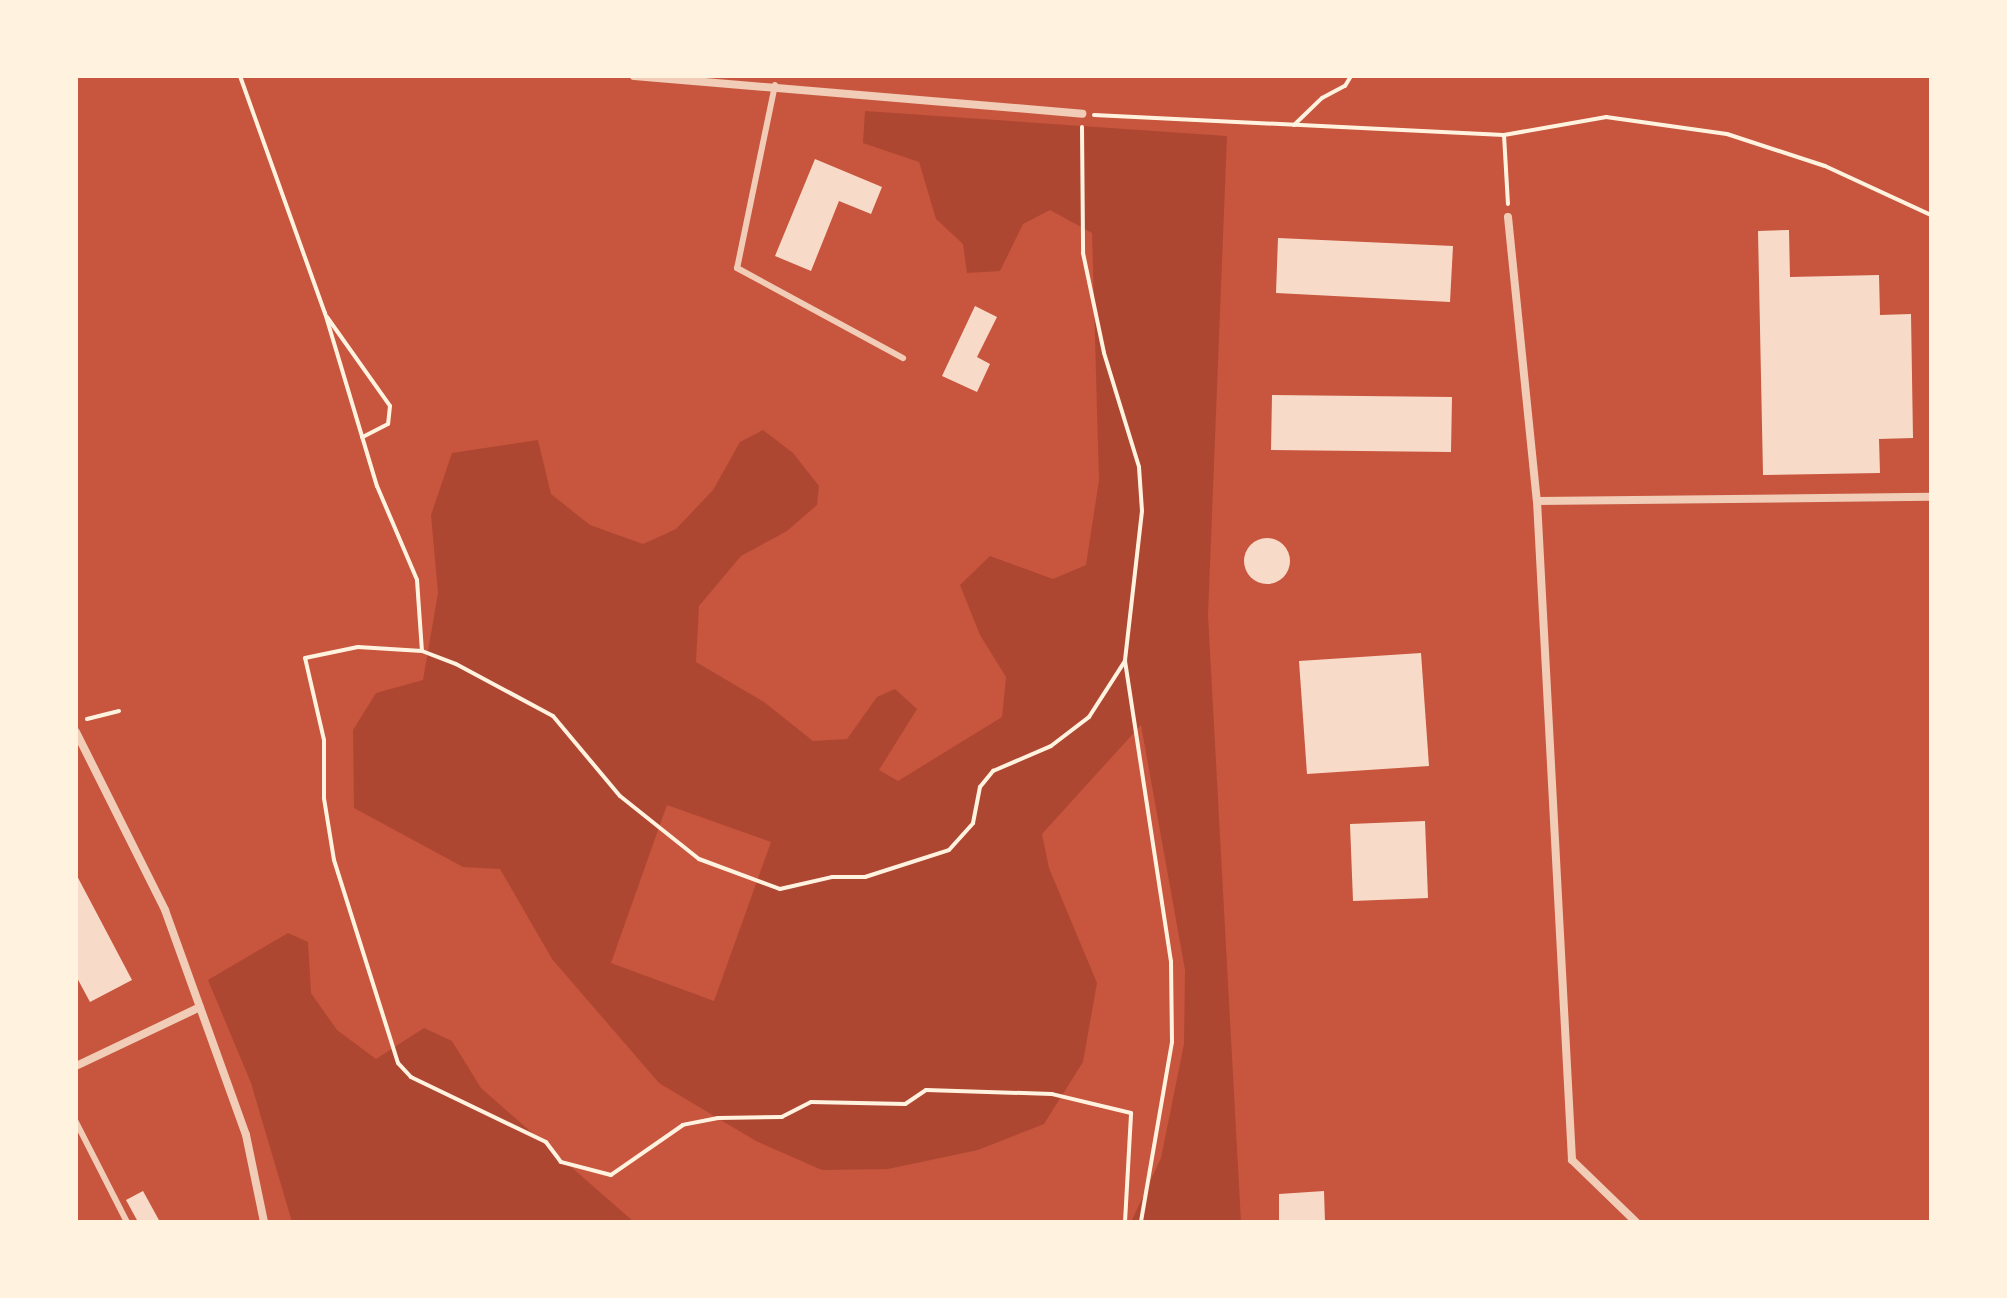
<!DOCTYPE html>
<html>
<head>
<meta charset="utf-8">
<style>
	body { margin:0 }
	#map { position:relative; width:2007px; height:1298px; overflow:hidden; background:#c8553d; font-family:Rubik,sans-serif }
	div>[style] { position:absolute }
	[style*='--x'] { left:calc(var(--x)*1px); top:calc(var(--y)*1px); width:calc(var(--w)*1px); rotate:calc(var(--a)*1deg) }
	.green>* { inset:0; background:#ae4732 }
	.building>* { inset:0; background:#f7dbc8 }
	.round { border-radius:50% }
	.path>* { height:4px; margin:-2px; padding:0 2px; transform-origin:2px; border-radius:2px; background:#fff3e0 }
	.service>* { height:6px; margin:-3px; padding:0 3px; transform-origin:3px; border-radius:3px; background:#f1ccb7 }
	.minor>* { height:8px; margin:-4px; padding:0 4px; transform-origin:4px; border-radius:4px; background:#f1ccb7 }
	span { translate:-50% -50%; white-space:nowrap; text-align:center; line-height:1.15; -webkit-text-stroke:6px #fff3e0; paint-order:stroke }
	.frame { position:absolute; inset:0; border:78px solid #fff3e0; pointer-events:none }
</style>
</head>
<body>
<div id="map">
	<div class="green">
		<i style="clip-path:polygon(evenodd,865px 111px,1227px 136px,1208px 615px,1241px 1222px,1131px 1222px,1161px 1158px,1184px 1044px,1185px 970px,1141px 725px,1042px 834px,1049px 868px,1097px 983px,1083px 1062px,1044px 1124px,978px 1150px,888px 1169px,822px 1170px,756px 1141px,659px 1083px,552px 959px,500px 869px,463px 867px,354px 808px,353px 730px,376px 693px,423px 680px,438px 593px,431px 515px,452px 453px,538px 440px,551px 494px,590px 525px,643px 544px,676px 529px,713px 490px,740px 442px,763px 430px,793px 453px,819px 486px,817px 505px,787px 531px,741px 556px,699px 606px,696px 662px,764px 702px,813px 741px,847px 739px,877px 697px,895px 689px,917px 709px,879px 770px,898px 781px,1002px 717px,1006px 677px,980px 635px,960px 585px,990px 556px,1053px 579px,1086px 565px,1099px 480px,1092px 233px,1050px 210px,1023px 224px,1000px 271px,967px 273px,963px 244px,936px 219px,919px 162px,863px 143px,865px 111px,667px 805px,771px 842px,714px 1001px,611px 963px,667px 805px)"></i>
		<i style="clip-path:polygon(288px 933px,308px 942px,311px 993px,337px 1030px,376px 1059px,424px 1028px,452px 1041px,481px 1088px,634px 1222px,292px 1222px,251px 1083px,208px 980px)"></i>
	</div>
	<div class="building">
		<i style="clip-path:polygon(815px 159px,882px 187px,871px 214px,839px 201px,811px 271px,775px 256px)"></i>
		<i style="clip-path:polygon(1789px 230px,1790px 277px,1879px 275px,1880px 315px,1911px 314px,1913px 438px,1879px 439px,1880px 473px,1763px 475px,1758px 231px)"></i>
		<i style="clip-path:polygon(1278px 238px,1453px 246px,1450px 302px,1276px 293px)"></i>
		<i style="clip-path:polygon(975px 306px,997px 317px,977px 357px,990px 364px,977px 392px,942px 376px)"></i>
		<i style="clip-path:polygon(1272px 395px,1452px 397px,1451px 452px,1271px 450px)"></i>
		<i class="round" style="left:1244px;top:538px;width:46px;height:46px"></i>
		<i style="clip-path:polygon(1421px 653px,1429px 766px,1307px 774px,1299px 661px)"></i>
		<i style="clip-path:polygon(1425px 821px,1428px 898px,1353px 901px,1350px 824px)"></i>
		<i style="clip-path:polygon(76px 874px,132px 980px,90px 1002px,76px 976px)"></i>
		<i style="clip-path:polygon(143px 1191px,160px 1222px,138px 1222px,126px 1200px)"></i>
		<i style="clip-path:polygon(1324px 1191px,1325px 1222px,1279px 1222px,1279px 1194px)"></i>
	</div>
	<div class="path">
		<i style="--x:240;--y:76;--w:252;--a:70.3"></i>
		<i style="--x:325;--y:313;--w:181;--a:73.3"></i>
		<i style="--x:377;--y:486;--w:102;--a:66.9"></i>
		<i style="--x:417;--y:580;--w:71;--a:86"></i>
		<i style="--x:1094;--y:115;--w:410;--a:2.8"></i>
		<i style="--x:1504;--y:135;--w:104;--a:-10"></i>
		<i style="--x:1606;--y:117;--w:122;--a:8"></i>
		<i style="--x:1727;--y:134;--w:103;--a:18.1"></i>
		<i style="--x:1825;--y:166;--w:117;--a:24.8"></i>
		<i style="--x:1294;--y:125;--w:39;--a:-44"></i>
		<i style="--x:1322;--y:98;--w:26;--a:-28"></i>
		<i style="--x:1345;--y:86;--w:12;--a:-59"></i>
		<i style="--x:1082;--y:127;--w:126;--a:89.5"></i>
		<i style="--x:1083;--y:253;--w:102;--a:78.1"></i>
		<i style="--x:1104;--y:353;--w:119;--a:72.9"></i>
		<i style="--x:1139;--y:467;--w:44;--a:86.1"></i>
		<i style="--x:1142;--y:511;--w:151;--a:96.5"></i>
		<i style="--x:1125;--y:661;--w:304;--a:81.3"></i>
		<i style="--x:1171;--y:961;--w:81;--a:89.3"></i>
		<i style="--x:1172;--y:1042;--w:183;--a:99.8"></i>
		<i style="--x:1504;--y:135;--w:69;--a:86.7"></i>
		<i style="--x:327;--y:317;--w:109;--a:54.7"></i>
		<i style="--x:390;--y:406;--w:18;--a:96"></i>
		<i style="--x:388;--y:424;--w:29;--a:153"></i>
		<i style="--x:87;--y:719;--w:33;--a:-14"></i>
		<i style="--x:1125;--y:1222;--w:109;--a:-86.8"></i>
		<i style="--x:1131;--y:1113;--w:81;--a:-166.5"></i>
		<i style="--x:1052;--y:1094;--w:126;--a:-178.2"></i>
		<i style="--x:926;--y:1090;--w:25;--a:146"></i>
		<i style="--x:905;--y:1104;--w:94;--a:-178.8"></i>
		<i style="--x:811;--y:1102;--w:33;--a:153"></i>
		<i style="--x:782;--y:1117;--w:64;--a:179.1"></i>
		<i style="--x:718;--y:1118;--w:36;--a:169"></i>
		<i style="--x:683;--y:1125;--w:88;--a:145.2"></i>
		<i style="--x:611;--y:1175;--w:52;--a:-165.4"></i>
		<i style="--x:561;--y:1162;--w:25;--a:-127"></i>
		<i style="--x:546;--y:1142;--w:150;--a:-154.3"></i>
		<i style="--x:411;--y:1077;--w:19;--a:-133"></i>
		<i style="--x:398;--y:1063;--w:213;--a:-107.5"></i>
		<i style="--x:334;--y:860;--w:63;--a:-99.2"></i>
		<i style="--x:324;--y:798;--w:58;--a:-90"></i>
		<i style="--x:324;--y:740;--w:84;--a:-103"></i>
		<i style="--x:305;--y:658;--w:54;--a:-11.7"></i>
		<i style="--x:358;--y:647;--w:64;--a:3.6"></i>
		<i style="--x:422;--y:651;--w:36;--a:21"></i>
		<i style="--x:456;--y:664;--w:110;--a:28.2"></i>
		<i style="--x:553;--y:716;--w:104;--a:50.1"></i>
		<i style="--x:620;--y:796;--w:101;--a:38.6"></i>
		<i style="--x:699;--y:859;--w:86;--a:20.3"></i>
		<i style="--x:780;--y:889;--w:53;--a:-13"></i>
		<i style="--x:832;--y:877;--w:33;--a:0"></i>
		<i style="--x:865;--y:877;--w:88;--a:-17.8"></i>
		<i style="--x:949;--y:850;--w:36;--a:-48"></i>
		<i style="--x:973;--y:823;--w:37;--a:-79"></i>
		<i style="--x:980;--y:787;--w:21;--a:-51"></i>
		<i style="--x:993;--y:771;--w:63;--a:-23.3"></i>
		<i style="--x:1051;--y:746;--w:48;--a:-37.3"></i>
		<i style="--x:1089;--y:717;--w:67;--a:-57.3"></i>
	</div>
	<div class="service">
		<i style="--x:775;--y:85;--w:187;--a:101.7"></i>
		<i style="--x:737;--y:268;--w:189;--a:28.5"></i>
		<i style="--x:76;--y:1122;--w:112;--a:63"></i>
	</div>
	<div class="minor">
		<i style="--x:634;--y:76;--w:450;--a:4.8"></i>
		<i style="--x:1508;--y:217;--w:285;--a:84.2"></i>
		<i style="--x:1537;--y:501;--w:660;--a:86.96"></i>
		<i style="--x:1572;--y:1160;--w:89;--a:44.1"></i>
		<i style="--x:1537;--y:501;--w:394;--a:-0.6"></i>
		<i style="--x:76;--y:732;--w:199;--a:63.4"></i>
		<i style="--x:165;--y:910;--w:239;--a:70.2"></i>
		<i style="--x:246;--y:1135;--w:89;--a:78.3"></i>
		<i style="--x:76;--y:1066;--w:137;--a:-25.4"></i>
	</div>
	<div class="frame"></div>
</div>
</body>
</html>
